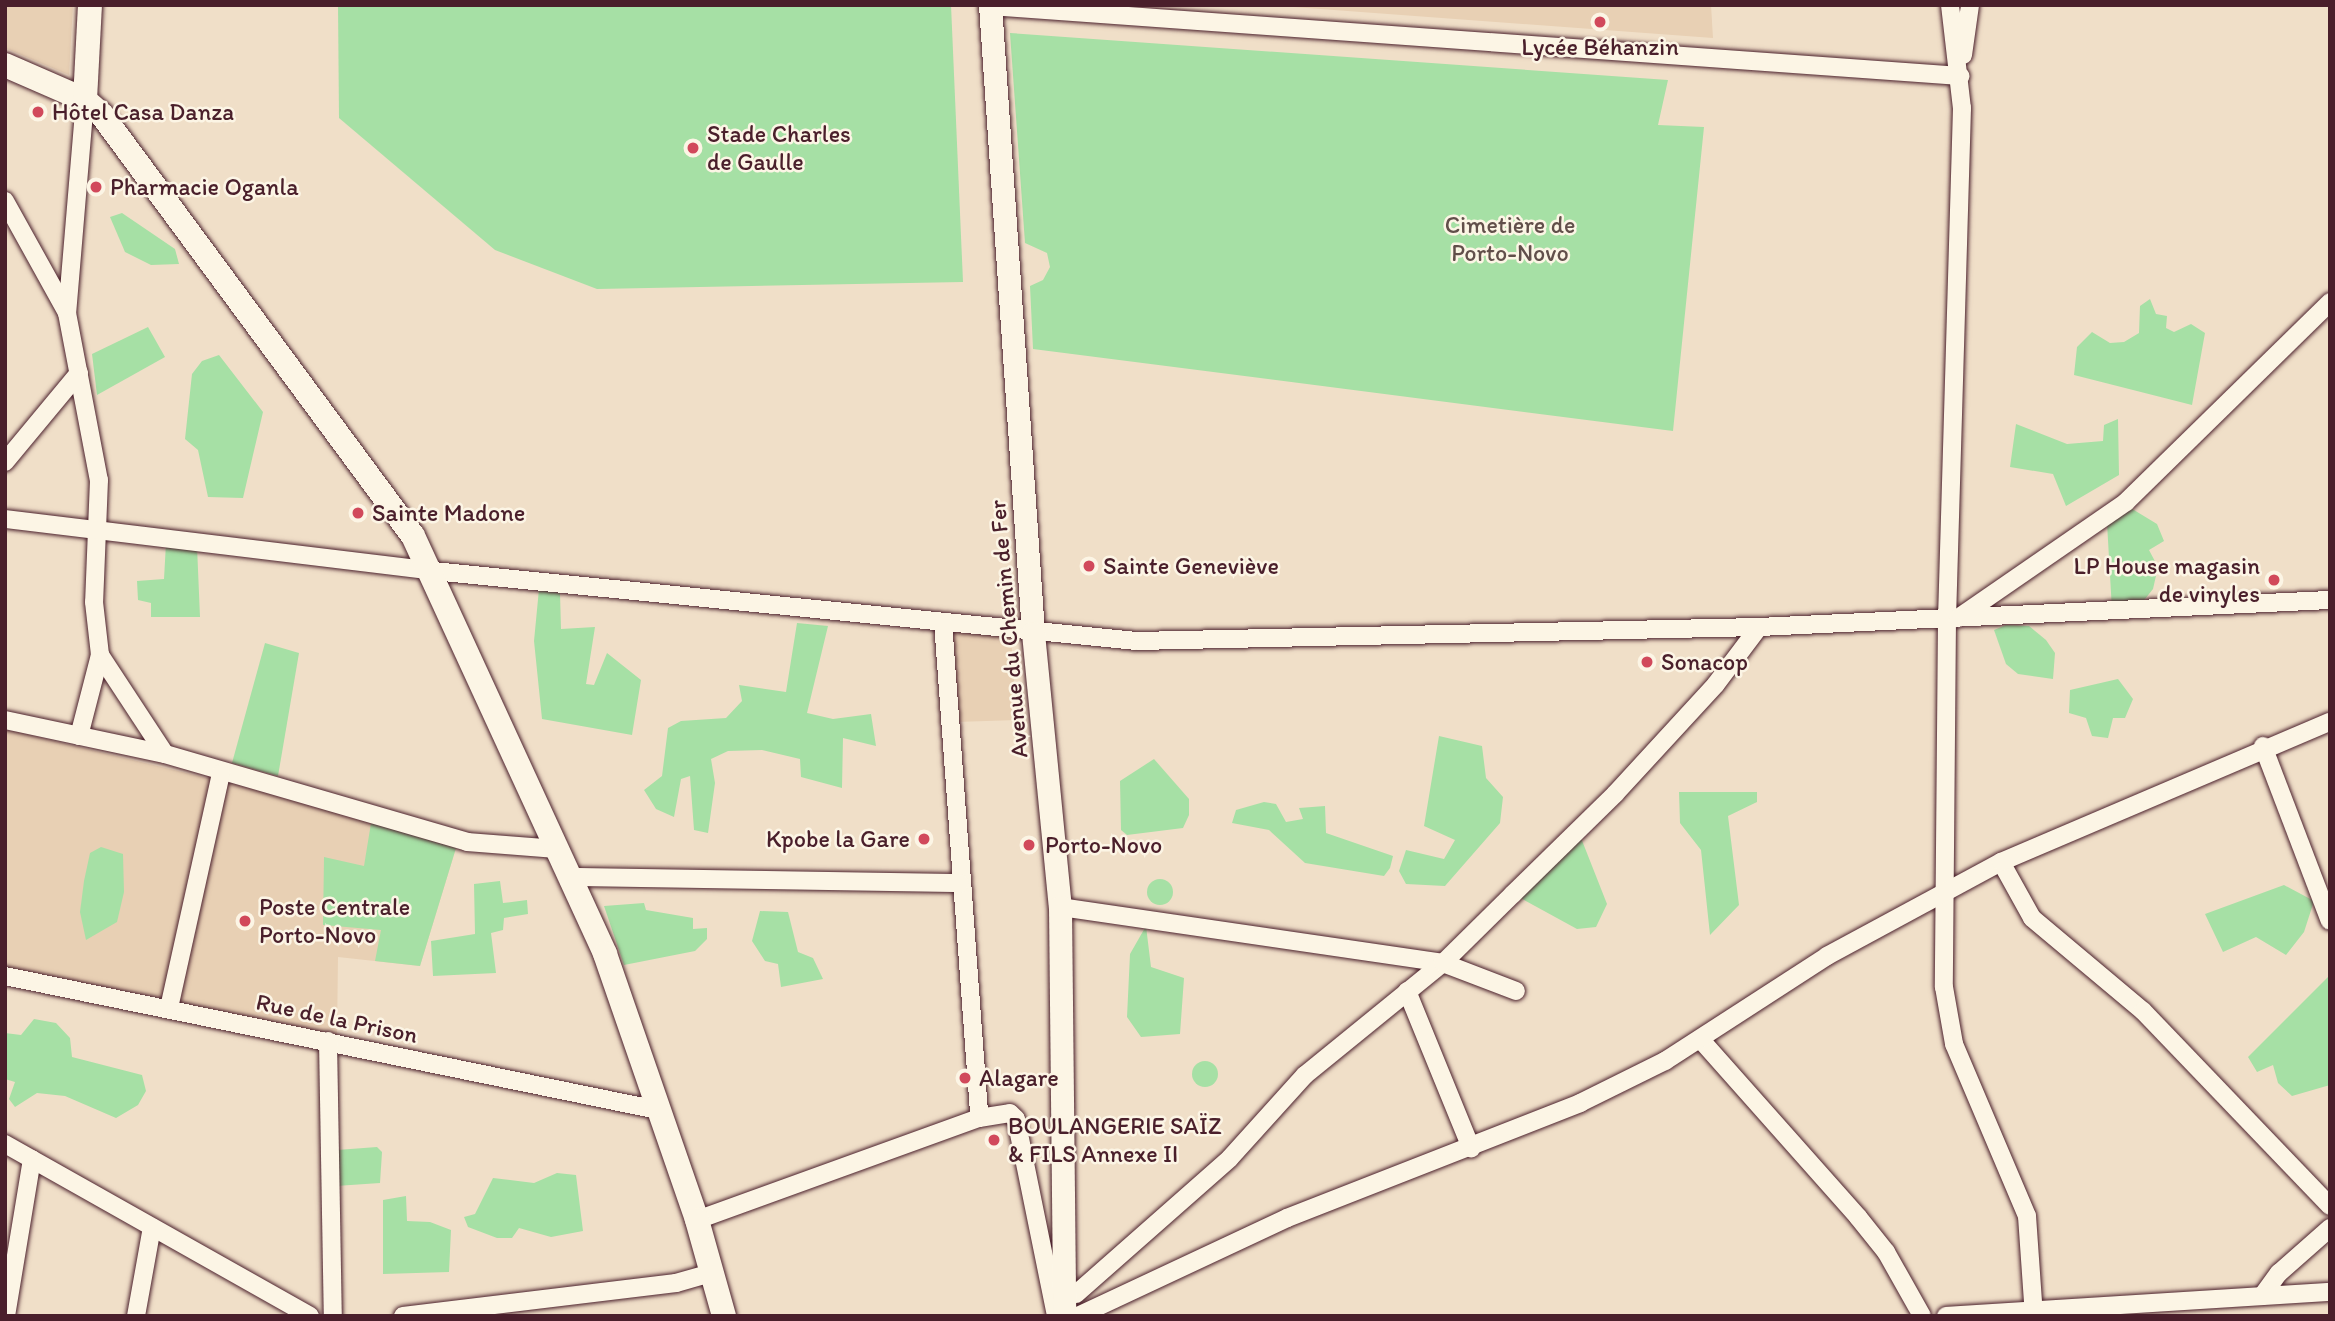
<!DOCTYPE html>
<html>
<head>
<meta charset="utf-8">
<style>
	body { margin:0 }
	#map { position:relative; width:2335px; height:1321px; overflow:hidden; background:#f0dfc8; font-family:Itim,sans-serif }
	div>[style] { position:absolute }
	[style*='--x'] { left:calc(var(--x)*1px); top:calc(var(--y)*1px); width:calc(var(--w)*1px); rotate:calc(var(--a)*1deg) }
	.built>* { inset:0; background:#e8d0b4 }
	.green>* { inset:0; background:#a6e0a5 }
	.round { border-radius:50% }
	.roads { filter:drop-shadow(0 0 2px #4a1f2b) drop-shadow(0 0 2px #4a1f2b) }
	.minor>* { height:18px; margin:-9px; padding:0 9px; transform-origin:9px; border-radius:9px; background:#fcf5e5 }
	.tertiary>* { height:23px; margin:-11.5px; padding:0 11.5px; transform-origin:11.5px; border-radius:11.5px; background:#fcf5e5 }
	.secondary>* { height:24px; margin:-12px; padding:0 12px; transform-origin:12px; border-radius:12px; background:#fcf5e5 }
	.dots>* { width:19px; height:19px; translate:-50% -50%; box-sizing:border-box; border:4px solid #fcf5e5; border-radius:50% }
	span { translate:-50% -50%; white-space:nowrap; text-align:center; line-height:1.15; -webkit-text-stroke:5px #fcf5e5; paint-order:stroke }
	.poi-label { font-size:24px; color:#4a1f2b }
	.left { translate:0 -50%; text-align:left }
	.right { translate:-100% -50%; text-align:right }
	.park-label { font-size:24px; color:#614f4a }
	.street-label { font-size:24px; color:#4a1f2b }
	.frame { position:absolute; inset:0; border:7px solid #4a1f2b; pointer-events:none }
</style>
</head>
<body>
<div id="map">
	<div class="built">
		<i style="clip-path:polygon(5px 5px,73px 5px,69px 75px,5px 48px)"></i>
		<i style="clip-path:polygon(1265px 5px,1711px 5px,1713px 38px)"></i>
		<i style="clip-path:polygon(950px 631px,1011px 637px,1017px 720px,956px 722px)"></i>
		<i style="clip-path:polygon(5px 729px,211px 779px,164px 999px,5px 967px)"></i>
		<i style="clip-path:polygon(227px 781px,456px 848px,420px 966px,338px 957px,337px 1036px,177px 1002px)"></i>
	</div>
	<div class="green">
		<i style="clip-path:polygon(338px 5px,951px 5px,963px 282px,597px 289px,495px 250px,339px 118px)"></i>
		<i style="clip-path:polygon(1010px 33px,1668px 80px,1658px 125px,1704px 127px,1673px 431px,1033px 349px,1030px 286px,1043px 280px,1050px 267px,1047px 253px,1025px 243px)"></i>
		<i style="clip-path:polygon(122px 213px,175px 249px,179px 264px,151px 265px,125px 252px,110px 217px)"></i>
		<i style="clip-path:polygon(2150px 299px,2156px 314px,2167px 316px,2166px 328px,2174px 332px,2191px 324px,2205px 333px,2192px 405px,2074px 375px,2077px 347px,2092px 332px,2110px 343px,2124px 342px,2139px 333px,2140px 306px)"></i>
		<i style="clip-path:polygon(148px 327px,165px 357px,97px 395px,92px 354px)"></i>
		<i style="clip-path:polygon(219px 355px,263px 412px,243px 498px,208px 497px,198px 450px,185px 439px,192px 374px,202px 361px)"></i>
		<i style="clip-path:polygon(2118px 419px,2119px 475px,2066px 506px,2053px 474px,2010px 467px,2016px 424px,2067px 444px,2103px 441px,2104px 425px)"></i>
		<i style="clip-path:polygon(2129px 507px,2157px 524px,2164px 541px,2149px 550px,2158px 567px,2153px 589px,2137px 609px,2112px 610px,2107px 523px)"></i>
		<i style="clip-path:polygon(166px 543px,197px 546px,200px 617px,151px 617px,151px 603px,138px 600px,137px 581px,164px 579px)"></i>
		<i style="clip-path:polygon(539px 589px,560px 593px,561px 629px,595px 627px,586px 684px,594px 685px,607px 653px,641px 680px,632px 735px,542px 719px,534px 641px)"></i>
		<i style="clip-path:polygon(797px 623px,828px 626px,807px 713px,833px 719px,871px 714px,876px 746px,843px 738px,842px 788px,801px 777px,800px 759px,762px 750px,728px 751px,711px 759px,715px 783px,708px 833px,694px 830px,690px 776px,681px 779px,674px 817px,656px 809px,644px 790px,662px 776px,668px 728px,681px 721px,726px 718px,742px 701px,739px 685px,786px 692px)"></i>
		<i style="clip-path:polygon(2006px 625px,2029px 626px,2046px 640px,2055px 653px,2053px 679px,2018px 674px,2006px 664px,1994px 630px)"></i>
		<i style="clip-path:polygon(265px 643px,299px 653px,278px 776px,232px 763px)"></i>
		<i style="clip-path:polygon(2118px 679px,2133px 699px,2125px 718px,2113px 718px,2108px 738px,2092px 736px,2086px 718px,2069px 713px,2070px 690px)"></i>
		<i style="clip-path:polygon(1439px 736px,1482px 746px,1486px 778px,1503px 797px,1500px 823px,1445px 886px,1406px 884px,1399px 871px,1406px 850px,1444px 859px,1455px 840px,1424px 826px)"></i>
		<i style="clip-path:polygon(1154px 759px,1189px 799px,1189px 815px,1183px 828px,1127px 835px,1121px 830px,1120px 781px)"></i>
		<i style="clip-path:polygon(1679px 792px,1757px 792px,1757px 802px,1728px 816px,1739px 905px,1710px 935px,1701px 850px,1680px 823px)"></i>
		<i style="clip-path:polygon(1264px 802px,1276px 804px,1286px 822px,1303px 819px,1299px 808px,1325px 806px,1326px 833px,1393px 856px,1390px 868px,1384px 876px,1305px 863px,1269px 830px,1232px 823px,1236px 810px)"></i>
		<i style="clip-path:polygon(371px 823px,456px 848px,420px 966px,375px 961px,381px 930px,323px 925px,324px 857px,364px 866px)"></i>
		<i style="clip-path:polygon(1581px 838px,1607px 904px,1596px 927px,1577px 929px,1513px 894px)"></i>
		<i style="clip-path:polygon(101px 847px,123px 854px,124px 892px,117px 922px,86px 940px,80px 912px,84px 881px,90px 853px)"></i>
		<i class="round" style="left:1147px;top:879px;width:26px;height:26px"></i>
		<i style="clip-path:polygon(500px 881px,503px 903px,527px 900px,528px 914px,504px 918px,503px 930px,491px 933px,496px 973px,433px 976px,431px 941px,475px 934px,474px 884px)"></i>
		<i style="clip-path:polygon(2284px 885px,2314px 901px,2304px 932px,2286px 955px,2256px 937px,2223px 952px,2205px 914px)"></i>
		<i style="clip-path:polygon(644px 903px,646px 910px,693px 918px,693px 929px,707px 928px,707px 939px,695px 951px,624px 965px,604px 906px)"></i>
		<i style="clip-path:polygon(760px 911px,788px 912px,798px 952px,813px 958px,823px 979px,781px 987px,778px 964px,765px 961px,752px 941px)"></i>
		<i style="clip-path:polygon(1146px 926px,1151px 967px,1184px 978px,1180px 1034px,1141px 1037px,1127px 1017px,1130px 954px)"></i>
		<i style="clip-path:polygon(2330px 975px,2330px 1085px,2292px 1096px,2278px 1083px,2273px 1065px,2257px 1072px,2248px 1057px)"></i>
		<i style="clip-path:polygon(34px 1019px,56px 1023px,70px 1038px,72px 1057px,142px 1075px,146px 1091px,138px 1105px,116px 1118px,65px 1096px,37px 1093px,15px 1107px,9px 1099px,15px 1082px,5px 1079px,5px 1033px,21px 1035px)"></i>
		<i class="round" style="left:1192px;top:1061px;width:26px;height:26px"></i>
		<i style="clip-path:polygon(377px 1147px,382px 1152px,380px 1183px,336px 1186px,337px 1150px)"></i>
		<i style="clip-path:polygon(557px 1173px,576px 1175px,583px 1231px,551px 1237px,519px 1228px,512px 1238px,497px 1238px,468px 1227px,464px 1217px,475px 1214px,493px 1178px,534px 1183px)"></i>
		<i style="clip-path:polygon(406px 1196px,407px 1221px,430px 1222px,451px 1230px,449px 1272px,383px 1274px,383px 1200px)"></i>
	</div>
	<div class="roads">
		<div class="minor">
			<i style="--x:1950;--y:5;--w:104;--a:83.4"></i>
			<i style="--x:1962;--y:108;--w:511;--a:91.68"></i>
			<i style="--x:1947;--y:619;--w:368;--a:90.5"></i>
			<i style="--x:1944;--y:987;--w:58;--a:80"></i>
			<i style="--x:1954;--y:1044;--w:187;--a:67"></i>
			<i style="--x:2027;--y:1216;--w:100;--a:86"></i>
			<i style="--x:990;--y:6;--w:973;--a:4.13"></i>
			<i style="--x:1963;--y:55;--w:50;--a:-82"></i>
			<i style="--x:85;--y:100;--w:214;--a:94.8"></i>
			<i style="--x:67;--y:313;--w:170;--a:79.2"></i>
			<i style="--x:99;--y:480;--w:122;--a:92.3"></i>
			<i style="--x:94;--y:602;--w:53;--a:83.5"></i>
			<i style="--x:100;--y:655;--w:118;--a:56.7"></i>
			<i style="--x:165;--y:754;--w:315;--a:16.2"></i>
			<i style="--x:467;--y:842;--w:90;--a:4.4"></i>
			<i style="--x:5;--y:201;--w:128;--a:61"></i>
			<i style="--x:5;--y:462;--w:116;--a:-50.3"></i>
			<i style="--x:5;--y:519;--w:431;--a:6.9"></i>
			<i style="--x:433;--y:571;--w:707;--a:5.68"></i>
			<i style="--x:1137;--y:641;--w:622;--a:-1.29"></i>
			<i style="--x:1759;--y:627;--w:572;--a:-2.71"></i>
			<i style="--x:1958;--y:618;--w:204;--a:-34.6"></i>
			<i style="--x:2126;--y:502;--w:286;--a:-44.4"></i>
			<i style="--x:943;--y:622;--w:497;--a:85.8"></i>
			<i style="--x:5;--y:720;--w:164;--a:12"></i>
			<i style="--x:79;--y:736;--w:84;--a:-75.5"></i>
			<i style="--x:2263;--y:746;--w:187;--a:69.1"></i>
			<i style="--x:2001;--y:862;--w:64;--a:61"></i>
			<i style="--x:2032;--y:918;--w:145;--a:40"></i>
			<i style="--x:2143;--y:1011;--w:270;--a:46.2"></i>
			<i style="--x:572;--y:877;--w:388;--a:0.9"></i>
			<i style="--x:1060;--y:907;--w:387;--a:8.3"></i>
			<i style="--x:1443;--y:963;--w:78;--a:21"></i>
			<i style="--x:5;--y:976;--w:667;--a:11.6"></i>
			<i style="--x:1407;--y:991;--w:170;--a:67.8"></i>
			<i style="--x:169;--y:1008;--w:240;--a:-77.5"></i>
			<i style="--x:1701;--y:1040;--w:237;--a:48.4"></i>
			<i style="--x:1858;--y:1217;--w:45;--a:51.3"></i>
			<i style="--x:1886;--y:1252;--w:73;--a:60.6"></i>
			<i style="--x:328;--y:1041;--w:275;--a:89"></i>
			<i style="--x:5;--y:1144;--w:350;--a:29.4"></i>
			<i style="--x:697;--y:1220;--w:300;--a:-19.9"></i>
			<i style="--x:979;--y:1118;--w:31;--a:-9"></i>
			<i style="--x:1010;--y:1113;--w:8;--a:45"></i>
			<i style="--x:1016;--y:1119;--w:201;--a:78.5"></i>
			<i style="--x:1076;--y:1294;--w:205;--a:-41.4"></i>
			<i style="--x:1230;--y:1158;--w:112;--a:-47.9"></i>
			<i style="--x:1305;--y:1075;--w:178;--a:-39.1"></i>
			<i style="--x:1443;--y:963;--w:98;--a:-44.6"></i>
			<i style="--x:1513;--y:894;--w:143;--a:-44.4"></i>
			<i style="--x:1615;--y:794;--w:149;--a:-47.4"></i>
			<i style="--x:1716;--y:684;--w:71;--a:-53"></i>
			<i style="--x:2262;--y:1296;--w:29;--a:-54"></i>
			<i style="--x:2279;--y:1273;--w:68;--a:-41.4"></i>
			<i style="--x:6;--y:1316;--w:159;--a:-80.6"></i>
			<i style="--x:136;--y:1316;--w:90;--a:-79.8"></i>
			<i style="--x:403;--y:1316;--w:275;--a:-6.9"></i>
			<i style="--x:676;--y:1283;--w:36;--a:-16"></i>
			<i style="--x:1078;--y:1316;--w:231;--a:-25.1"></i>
			<i style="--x:1287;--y:1218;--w:315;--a:-21.4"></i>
			<i style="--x:1580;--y:1103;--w:95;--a:-26.3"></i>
			<i style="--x:1665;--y:1061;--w:193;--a:-32.9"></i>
			<i style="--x:1827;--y:956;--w:198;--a:-28.4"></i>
			<i style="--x:2001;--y:862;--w:358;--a:-23.1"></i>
			<i style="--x:1946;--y:1316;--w:385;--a:-3.6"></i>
		</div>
		<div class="tertiary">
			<i style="--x:990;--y:5;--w:629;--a:86.08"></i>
			<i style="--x:1033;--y:633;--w:275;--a:84.4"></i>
			<i style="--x:1060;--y:907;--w:409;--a:89.4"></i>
		</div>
		<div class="secondary">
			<i style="--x:5;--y:65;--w:87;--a:23.6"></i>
			<i style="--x:85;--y:100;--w:23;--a:41"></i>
			<i style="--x:102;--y:115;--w:523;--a:53.55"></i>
			<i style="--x:413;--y:536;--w:460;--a:65.3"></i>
			<i style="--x:605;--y:954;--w:281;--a:70.9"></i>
			<i style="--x:697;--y:1220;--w:100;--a:74.3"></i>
			<i style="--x:85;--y:100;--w:95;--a:-87"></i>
		</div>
	</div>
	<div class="dots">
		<i style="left:1600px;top:22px;background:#d1495b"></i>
		<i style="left:38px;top:112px;background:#d1495b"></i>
		<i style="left:693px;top:148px;background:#d1495b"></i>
		<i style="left:96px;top:187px;background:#d1495b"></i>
		<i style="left:358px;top:513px;background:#d1495b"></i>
		<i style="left:1089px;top:566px;background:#d1495b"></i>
		<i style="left:2274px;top:580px;background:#d1495b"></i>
		<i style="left:1647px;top:662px;background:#d1495b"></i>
		<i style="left:924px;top:839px;background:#d1495b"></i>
		<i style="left:1029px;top:845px;background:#d1495b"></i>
		<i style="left:245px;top:921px;background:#d1495b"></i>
		<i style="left:965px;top:1078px;background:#d1495b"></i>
		<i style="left:994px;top:1140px;background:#d1495b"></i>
	</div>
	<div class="poi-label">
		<span style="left:1600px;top:47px">Lycée Béhanzin</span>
		<span class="left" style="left:52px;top:112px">Hôtel Casa Danza</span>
		<span class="left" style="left:707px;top:148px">Stade Charles<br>de Gaulle</span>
		<span class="left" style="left:110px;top:187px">Pharmacie Oganla</span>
		<span class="left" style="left:372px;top:513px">Sainte Madone</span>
		<span class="left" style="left:1103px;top:566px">Sainte Geneviève</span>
		<span class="right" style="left:2260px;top:580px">LP House magasin<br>de vinyles</span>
		<span class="left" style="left:1661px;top:662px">Sonacop</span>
		<span class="right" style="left:910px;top:839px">Kpobe la Gare</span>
		<span class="left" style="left:1045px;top:845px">Porto-Novo</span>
		<span class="left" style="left:259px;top:921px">Poste Centrale<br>Porto-Novo</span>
		<span class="left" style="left:979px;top:1078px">Alagare</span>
		<span class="left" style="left:1008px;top:1140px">BOULANGERIE SAÏZ<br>&amp; FILS Annexe II</span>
	</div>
	<div class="park-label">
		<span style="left:1510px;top:239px">Cimetière de<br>Porto-Novo</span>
	</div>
	<div class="street-label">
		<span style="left:1008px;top:629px;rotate:-95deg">Avenue du Chemin de Fer</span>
		<span style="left:337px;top:1018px;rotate:12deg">Rue de la Prison</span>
	</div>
	<div class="frame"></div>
</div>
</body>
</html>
